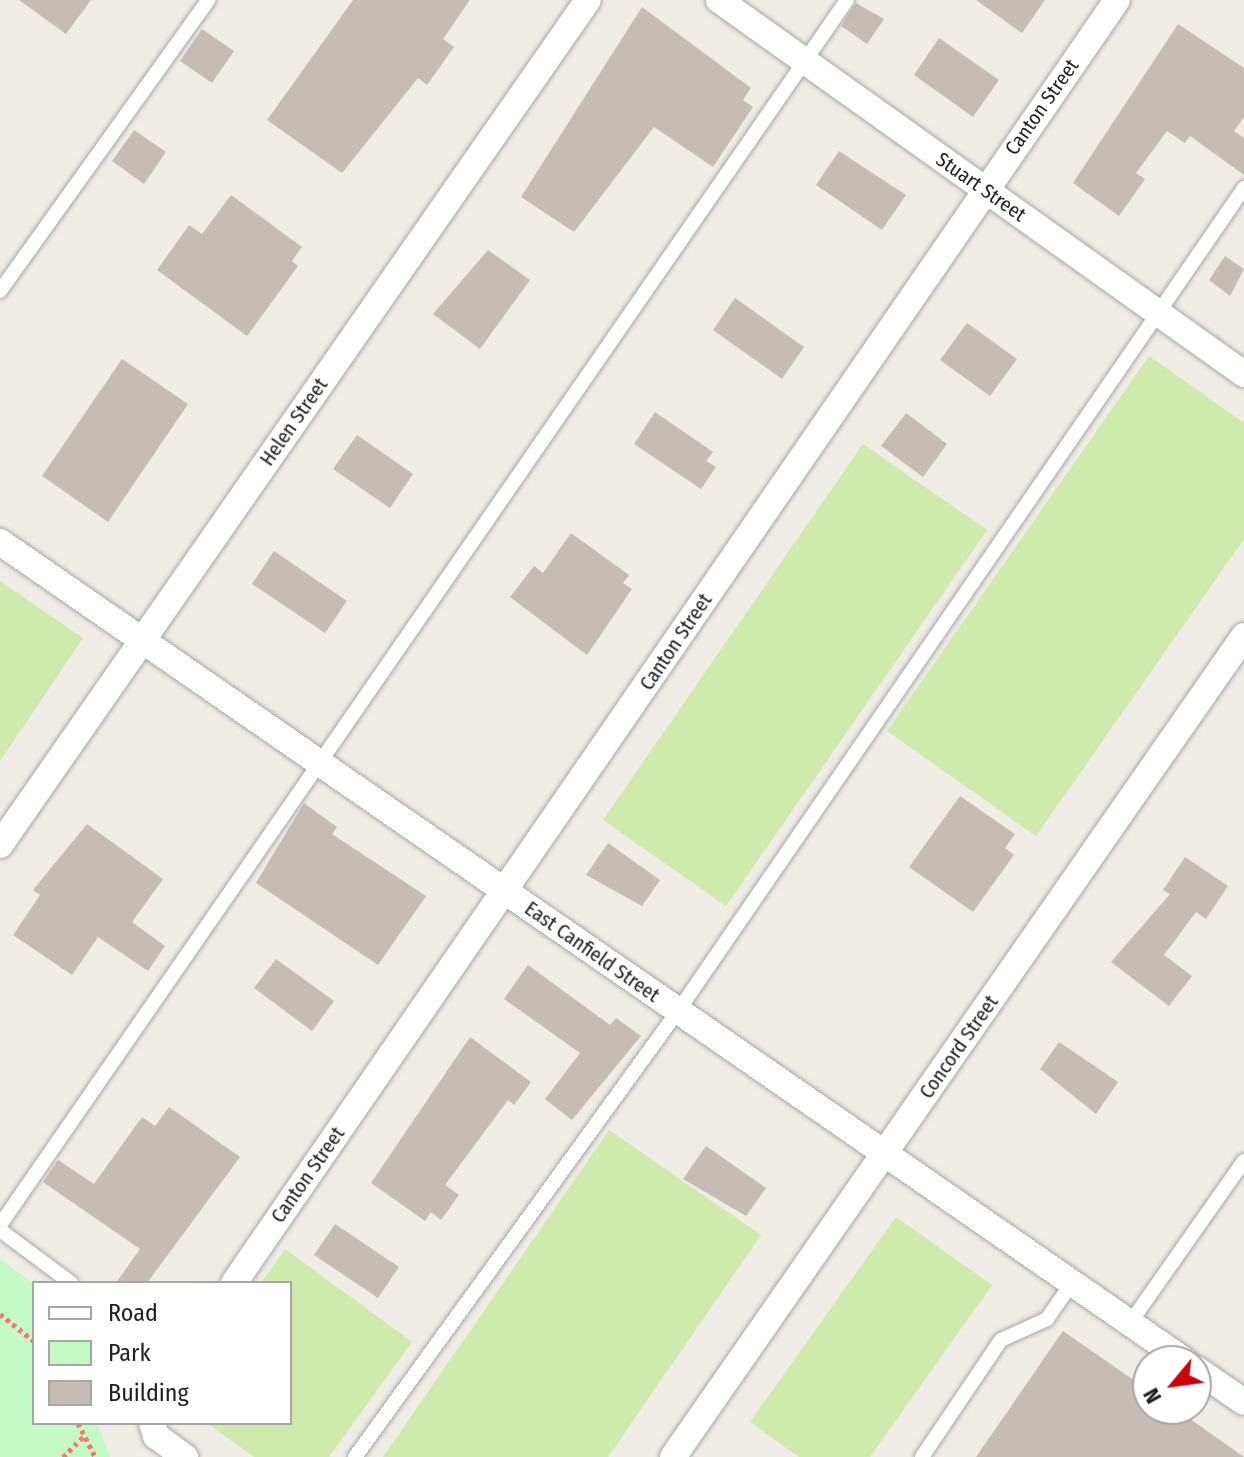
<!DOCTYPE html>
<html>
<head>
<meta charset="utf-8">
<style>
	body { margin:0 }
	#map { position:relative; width:1244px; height:1457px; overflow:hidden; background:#f0ece6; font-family:"Fira Sans Condensed",sans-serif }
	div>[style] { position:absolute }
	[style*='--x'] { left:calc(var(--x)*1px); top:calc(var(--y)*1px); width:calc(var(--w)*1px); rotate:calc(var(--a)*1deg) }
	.grass>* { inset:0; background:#ceeaac }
	.park>* { inset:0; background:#c3fac5 }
	.building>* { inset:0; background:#c5bcb5 }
	.path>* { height:5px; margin-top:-2.5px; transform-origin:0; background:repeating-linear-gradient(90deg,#fa756d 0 4px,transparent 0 8px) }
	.roads { filter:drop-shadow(0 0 2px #a7a7a7) drop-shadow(0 0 2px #a7a7a7) }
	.lane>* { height:14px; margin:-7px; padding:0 7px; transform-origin:7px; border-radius:7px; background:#fff }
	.street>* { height:26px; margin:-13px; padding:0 13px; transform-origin:13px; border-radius:13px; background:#fff }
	span { translate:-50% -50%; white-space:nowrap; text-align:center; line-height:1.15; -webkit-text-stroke:6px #fff; paint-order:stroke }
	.street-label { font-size:20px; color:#202020 }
	.legend { position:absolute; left:32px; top:1281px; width:260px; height:144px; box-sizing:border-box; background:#fff; border:2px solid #a6a6a6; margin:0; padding:10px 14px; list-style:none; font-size:24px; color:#202020 }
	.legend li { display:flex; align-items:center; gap:16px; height:40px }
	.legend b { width:40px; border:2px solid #a6a6a6 }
	.north { position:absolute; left:1132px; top:1345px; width:80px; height:80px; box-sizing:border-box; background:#fff; border:2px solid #a6a6a6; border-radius:50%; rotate:241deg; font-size:22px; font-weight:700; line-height:32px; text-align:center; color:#202020 }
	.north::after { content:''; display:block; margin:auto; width:28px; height:36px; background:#cf000a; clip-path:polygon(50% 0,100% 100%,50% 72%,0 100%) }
</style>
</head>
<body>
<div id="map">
	<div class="grass">
		<i style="clip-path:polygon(1149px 356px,1244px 423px,1244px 539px,1036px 836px,887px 731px)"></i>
		<i style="clip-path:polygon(863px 444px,987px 530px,726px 906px,603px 820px)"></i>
		<i style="clip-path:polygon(0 581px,83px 638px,0 761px)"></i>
		<i style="clip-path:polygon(609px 1130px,761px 1235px,608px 1457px,383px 1457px)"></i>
		<i style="clip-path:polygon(896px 1217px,992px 1285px,870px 1457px,799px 1457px,750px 1422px)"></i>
		<i style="clip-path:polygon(285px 1249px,412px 1342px,329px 1457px,254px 1457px,207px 1423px,290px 1423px,290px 1283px,261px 1283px)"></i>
	</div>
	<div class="park">
		<i style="clip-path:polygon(0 1259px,34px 1284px,34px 1423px,97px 1423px,110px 1457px,0 1457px)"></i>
	</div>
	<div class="building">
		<i style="clip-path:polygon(19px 0,91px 0,66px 34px)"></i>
		<i style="clip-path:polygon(353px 0,470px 0,443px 39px,454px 47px,427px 85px,418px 78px,342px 173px,267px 120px)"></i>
		<i style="clip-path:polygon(976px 0,1045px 0,1022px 33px)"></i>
		<i style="clip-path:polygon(856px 3px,884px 19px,867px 44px,841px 26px)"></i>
		<i style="clip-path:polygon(642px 7px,751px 88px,743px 100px,753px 107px,713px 167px,654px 127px,574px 232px,521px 197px)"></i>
		<i style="clip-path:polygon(1178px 24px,1244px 68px,1244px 117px,1234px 131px,1244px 138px,1244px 175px,1190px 136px,1185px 143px,1167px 131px,1136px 173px,1145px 179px,1119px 216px,1073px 183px)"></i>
		<i style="clip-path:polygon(202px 29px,234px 51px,212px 83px,180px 61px)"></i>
		<i style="clip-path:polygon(939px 38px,999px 80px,973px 117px,914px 75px)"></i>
		<i style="clip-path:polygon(134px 130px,166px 152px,144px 184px,112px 161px)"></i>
		<i style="clip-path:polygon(839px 151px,906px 195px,882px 230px,816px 185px)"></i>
		<i style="clip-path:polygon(231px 195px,302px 247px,292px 261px,298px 266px,247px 336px,157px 270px,189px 225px,202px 234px)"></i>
		<i style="clip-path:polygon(488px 250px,530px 280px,480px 349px,433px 314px)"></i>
		<i style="clip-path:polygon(1225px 256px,1244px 269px,1230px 296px,1209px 280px)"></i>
		<i style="clip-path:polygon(735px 298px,804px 347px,782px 379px,713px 330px)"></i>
		<i style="clip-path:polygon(967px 323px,1017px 359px,990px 396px,940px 360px)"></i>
		<i style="clip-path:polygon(122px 359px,188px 404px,108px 522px,42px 476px)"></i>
		<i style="clip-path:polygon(655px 412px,713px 452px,706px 461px,716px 467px,701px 489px,634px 444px)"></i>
		<i style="clip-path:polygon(906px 413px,947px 444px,923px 477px,881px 446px)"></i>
		<i style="clip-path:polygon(357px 435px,413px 474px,390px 508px,333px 469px)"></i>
		<i style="clip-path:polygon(571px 533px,629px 575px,623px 583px,632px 589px,587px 655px,510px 597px,534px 566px,543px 573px)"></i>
		<i style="clip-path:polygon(274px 551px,347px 601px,325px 633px,252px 584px)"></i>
		<i style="clip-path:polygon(960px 796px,1015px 834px,1005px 848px,1014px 855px,973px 912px,909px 867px)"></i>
		<i style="clip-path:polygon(304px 803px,337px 827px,332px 834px,426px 896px,378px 965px,256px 883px)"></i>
		<i style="clip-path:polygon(87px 824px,163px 879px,132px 922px,165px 946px,148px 971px,98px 937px,72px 975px,13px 935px,40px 895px,33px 890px)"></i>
		<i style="clip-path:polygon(608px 843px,660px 880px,642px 906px,586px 875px)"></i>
		<i style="clip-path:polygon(1185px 857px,1228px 886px,1206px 919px,1196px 912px,1164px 955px,1192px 976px,1169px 1006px,1111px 962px,1170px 894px,1163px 890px)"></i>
		<i style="clip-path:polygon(276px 959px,334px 1001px,312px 1031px,254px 988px)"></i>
		<i style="clip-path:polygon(528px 965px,610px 1025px,616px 1018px,641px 1036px,572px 1120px,545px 1099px,580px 1053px,504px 999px)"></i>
		<i style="clip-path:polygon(470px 1037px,531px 1082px,514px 1105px,508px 1100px,445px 1185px,459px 1195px,441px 1220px,431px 1212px,425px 1221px,371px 1183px)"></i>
		<i style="clip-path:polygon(1059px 1042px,1118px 1082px,1096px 1114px,1040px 1069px)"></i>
		<i style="clip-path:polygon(169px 1107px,240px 1157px,147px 1283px,116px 1283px,140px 1249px,43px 1182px,58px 1160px,94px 1184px,142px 1117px,155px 1126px)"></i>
		<i style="clip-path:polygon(706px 1146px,766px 1188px,746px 1216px,683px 1179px)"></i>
		<i style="clip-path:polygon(335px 1224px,399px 1267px,378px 1298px,314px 1255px)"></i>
		<i style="clip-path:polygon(1063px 1331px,1148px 1390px,1148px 1409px,1176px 1409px,1244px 1457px,976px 1457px)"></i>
	</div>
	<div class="path">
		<i style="--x:0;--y:1314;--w:43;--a:38.5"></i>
		<i style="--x:78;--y:1423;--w:38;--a:63"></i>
		<i style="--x:63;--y:1457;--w:30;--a:-45"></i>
	</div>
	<div class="roads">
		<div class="lane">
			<i style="--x:0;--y:291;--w:358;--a:-54.4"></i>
			<i style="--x:0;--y:1225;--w:1489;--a:-55.34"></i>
			<i style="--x:0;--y:1230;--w:89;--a:36.7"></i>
			<i style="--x:1130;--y:1323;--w:198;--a:-54.9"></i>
			<i style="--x:355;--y:1457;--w:551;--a:-54.09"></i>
			<i style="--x:678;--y:1011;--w:999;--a:-55.48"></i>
			<i style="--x:922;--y:1457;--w:141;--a:-56"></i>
			<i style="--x:1001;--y:1340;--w:51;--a:-24.5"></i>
			<i style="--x:1047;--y:1319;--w:44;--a:-55.2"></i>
		</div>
		<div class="street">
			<i style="--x:719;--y:0;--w:645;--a:35.47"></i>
			<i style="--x:0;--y:542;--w:1440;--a:34.65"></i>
			<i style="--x:0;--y:845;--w:1029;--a:-55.17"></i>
			<i style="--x:234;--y:1283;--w:1557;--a:-55.46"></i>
			<i style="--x:1196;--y:1369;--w:58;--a:34.5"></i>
			<i style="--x:152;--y:1423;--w:14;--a:73"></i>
			<i style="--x:156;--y:1436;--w:36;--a:36"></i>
			<i style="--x:673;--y:1457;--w:1000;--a:-55.18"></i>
		</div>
	</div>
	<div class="street-label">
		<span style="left:1042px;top:107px;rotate:-55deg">Canton Street</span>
		<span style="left:981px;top:187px;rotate:35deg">Stuart Street</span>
		<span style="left:294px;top:422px;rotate:-55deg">Helen Street</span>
		<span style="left:676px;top:642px;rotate:-56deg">Canton Street</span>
		<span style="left:592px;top:952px;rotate:35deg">East Canfield Street</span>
		<span style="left:959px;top:1047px;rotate:-55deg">Concord Street</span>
		<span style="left:308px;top:1175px;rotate:-55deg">Canton Street</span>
	</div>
	<ul class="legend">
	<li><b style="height:10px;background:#fff"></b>Road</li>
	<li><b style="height:22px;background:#c3fac5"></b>Park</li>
	<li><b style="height:22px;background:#c5bcb5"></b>Building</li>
	</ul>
	<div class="north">N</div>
</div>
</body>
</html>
